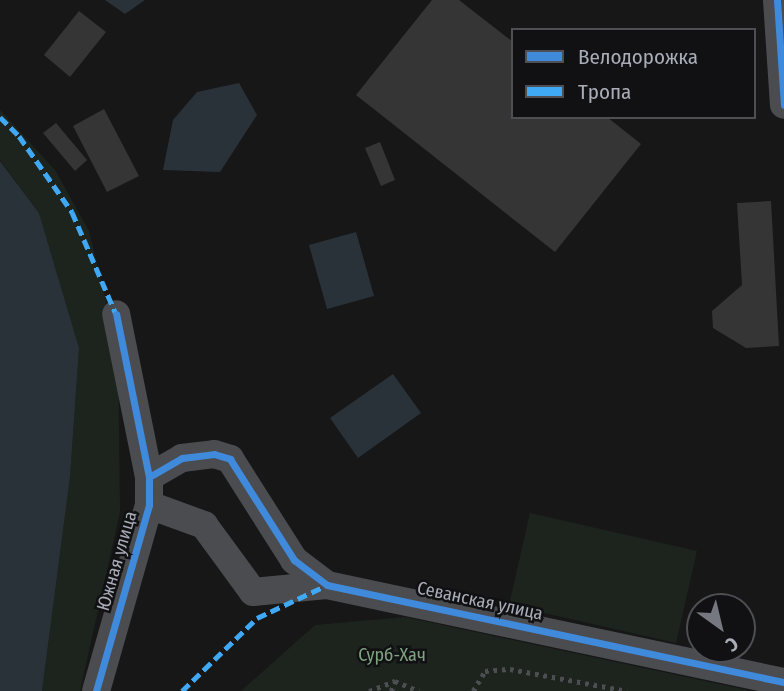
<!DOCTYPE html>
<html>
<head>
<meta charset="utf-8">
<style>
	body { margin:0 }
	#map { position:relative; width:784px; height:691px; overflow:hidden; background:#171717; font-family:"Fira Sans Condensed",sans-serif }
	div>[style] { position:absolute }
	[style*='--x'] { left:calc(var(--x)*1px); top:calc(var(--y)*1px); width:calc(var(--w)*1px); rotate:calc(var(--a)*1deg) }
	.green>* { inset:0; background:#1d241e }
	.water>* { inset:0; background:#2a3239 }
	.building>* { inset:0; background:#353536 }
	.path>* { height:4.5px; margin-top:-2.25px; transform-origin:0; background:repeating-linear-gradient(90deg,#4d4e52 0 3.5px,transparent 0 8.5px) }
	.minor>* { height:28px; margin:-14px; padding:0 14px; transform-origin:14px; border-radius:14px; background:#4b4c50 }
	.quiet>* { height:5px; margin-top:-2.5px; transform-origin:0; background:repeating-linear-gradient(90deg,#3fa9f5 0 10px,transparent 0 15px) }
	.cycleway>* { height:7px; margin:-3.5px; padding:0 3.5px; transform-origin:3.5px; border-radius:3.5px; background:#408adc }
	span { translate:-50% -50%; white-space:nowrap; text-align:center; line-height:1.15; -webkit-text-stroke:5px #111113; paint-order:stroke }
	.street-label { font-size:18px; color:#a8adb8 }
	.park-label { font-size:18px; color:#7fa381 }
	.legend { position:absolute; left:511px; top:28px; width:245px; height:91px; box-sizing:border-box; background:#111113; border:2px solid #4d4f55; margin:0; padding:9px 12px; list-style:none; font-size:21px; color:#a8adb8 }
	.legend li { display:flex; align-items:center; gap:14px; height:35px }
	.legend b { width:35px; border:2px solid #4d4f55 }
	.north { position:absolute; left:686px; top:593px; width:70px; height:70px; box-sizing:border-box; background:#111113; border:2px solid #4d4f55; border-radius:50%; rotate:146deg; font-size:19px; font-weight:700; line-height:28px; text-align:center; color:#a8adb8 }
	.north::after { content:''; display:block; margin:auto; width:24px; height:32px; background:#757880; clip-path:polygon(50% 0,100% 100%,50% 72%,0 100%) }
</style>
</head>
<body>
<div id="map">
	<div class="green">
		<i style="clip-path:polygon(0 110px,55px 170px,89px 231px,118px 350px,120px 512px,80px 691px,42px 691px,70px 477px,79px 348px,39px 213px,0 160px)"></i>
		<i style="clip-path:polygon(530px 513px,697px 551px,676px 643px,509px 605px)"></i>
		<i style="clip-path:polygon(405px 617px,752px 691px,241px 691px,315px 625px)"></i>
	</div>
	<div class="water">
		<i style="clip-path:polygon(105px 0,145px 0,125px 14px)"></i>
		<i style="clip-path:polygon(239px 83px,257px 115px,220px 172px,163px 170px,173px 120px,197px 92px)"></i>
		<i style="clip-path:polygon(0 161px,39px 213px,79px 348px,70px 477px,42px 691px,0 691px)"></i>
		<i style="clip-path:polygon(356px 232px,374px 296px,327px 309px,309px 245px)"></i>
		<i style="clip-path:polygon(393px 374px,421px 413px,358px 458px,330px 418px)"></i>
	</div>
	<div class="building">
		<i style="clip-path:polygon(432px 0,459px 0,513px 42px,513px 117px,607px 117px,641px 144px,555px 252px,356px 95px)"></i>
		<i style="clip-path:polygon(79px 11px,106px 32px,70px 77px,44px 55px)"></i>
		<i style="clip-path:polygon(104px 109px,139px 176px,107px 192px,73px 126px)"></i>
		<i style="clip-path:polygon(56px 123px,87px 160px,75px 171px,43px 133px)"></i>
		<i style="clip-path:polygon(380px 142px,395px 180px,381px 186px,365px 148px)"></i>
		<i style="clip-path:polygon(771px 201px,779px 346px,746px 348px,713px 328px,712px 311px,742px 285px,737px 203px)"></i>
	</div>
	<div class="path">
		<i style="--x:369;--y:691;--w:28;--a:-21"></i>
		<i style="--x:395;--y:681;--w:26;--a:23"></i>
		<i style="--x:391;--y:691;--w:10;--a:-66"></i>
		<i style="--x:473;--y:691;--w:23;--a:-59"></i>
		<i style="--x:485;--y:671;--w:25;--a:-5"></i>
		<i style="--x:510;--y:669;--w:119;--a:10.6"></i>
	</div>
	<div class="minor">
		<i style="--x:777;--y:0;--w:105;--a:86.2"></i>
		<i style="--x:149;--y:477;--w:38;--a:-30"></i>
		<i style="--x:182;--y:458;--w:32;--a:-7"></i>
		<i style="--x:214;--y:454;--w:17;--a:17"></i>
		<i style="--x:230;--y:459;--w:120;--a:57.6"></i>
		<i style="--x:294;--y:560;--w:41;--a:37.1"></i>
		<i style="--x:327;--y:585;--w:467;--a:12"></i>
		<i style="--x:149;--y:505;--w:59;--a:20"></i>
		<i style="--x:204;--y:525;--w:83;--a:53.8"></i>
		<i style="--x:253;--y:592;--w:74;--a:-5.4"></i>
		<i style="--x:96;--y:691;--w:193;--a:-74.1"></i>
		<i style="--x:149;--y:505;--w:28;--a:-90"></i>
		<i style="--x:149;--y:477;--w:166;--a:-101.4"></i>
	</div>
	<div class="quiet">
		<i style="--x:0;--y:117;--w:27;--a:45"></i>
		<i style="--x:19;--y:136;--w:93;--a:55.1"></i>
		<i style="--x:72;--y:212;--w:111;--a:66.7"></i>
		<i style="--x:182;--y:691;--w:105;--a:-44.2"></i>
		<i style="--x:257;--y:618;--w:77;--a:-25.2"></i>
	</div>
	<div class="cycleway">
		<i style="--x:777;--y:0;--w:105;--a:86.2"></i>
		<i style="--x:149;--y:477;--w:38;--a:-30"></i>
		<i style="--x:182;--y:458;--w:32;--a:-7"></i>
		<i style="--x:214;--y:454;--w:17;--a:17"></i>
		<i style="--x:230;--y:459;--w:120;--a:57.6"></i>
		<i style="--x:294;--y:560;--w:41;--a:37.1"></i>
		<i style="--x:327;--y:585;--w:467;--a:12"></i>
		<i style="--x:96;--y:691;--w:193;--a:-74.1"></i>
		<i style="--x:149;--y:505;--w:28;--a:-90"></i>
		<i style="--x:149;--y:477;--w:166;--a:-101.4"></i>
	</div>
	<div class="street-label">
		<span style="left:117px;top:561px;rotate:-74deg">Южная улица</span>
		<span style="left:480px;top:601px;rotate:12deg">Севанская улица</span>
	</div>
	<div class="park-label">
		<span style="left:392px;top:655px">Сурб-Хач</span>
	</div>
	<ul class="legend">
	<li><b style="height:9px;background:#408adc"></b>Велодорожка</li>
	<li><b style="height:9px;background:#3fa9f5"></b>Тропа</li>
	</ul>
	<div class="north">С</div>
</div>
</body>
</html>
